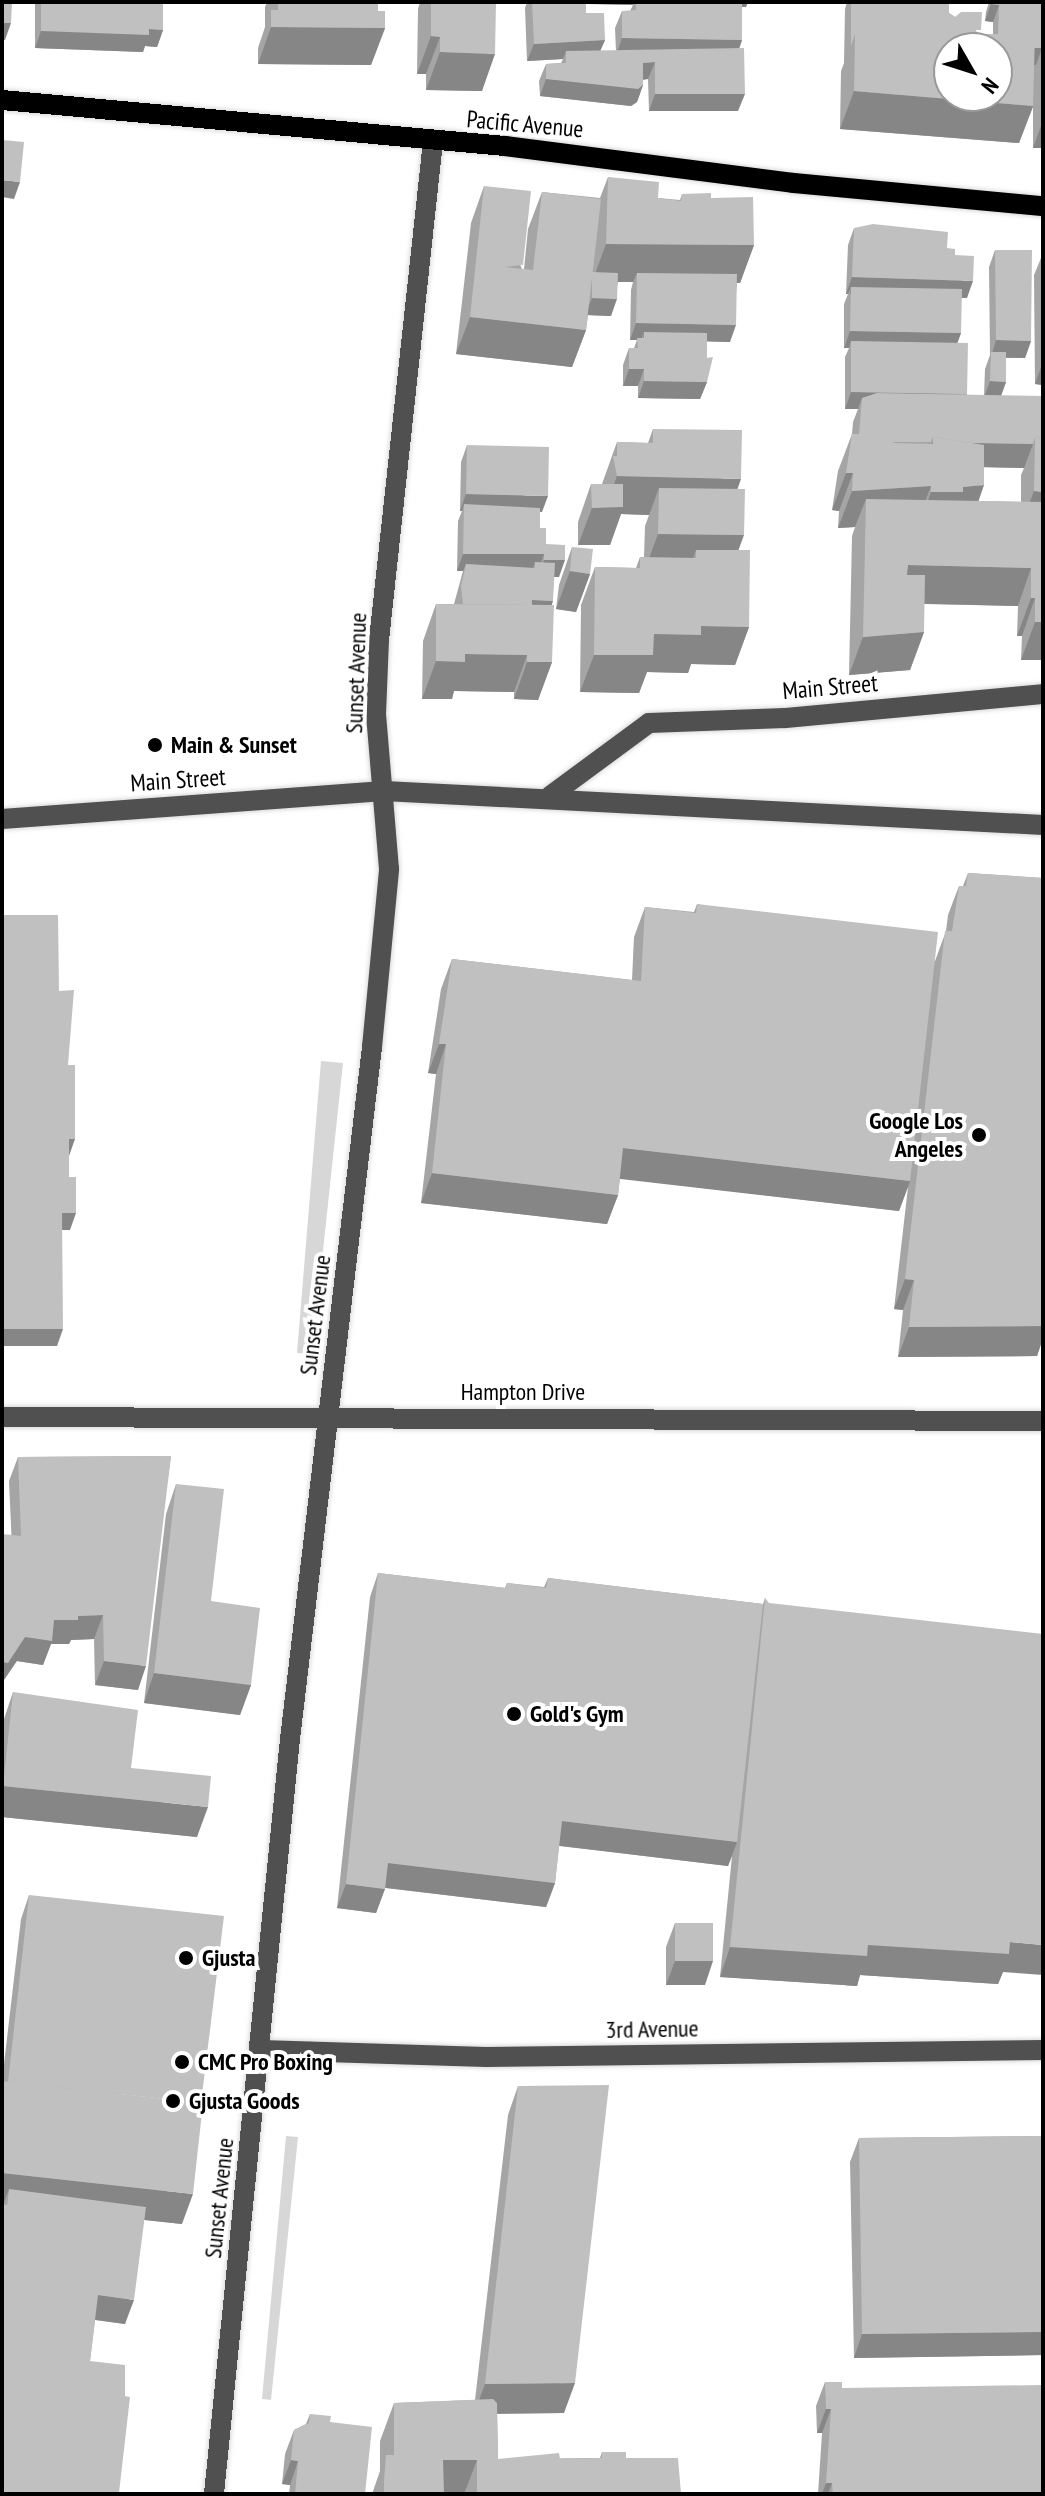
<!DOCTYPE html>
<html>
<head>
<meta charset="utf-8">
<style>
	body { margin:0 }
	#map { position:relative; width:1045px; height:2496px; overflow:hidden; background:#fff; font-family:"PT Sans Narrow",sans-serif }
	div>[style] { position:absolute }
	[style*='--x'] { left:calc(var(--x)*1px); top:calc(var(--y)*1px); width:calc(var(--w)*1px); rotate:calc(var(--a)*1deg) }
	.green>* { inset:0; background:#d7d7d7 }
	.roads { filter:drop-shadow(0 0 2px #dbdbdb) drop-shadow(0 0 2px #dbdbdb) }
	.minor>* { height:20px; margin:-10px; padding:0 10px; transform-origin:10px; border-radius:10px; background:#505050 }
	.major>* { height:20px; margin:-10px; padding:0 10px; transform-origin:10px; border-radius:10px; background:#000 }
	.wall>* { inset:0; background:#a5a5a5 }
	.shaded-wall>* { inset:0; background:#868686 }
	.building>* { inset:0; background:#c0c0c0 }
	.dots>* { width:22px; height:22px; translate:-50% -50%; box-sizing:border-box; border:4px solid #fff; border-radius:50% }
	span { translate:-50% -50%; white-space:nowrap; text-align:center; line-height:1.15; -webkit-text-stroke:8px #fff; paint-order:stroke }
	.street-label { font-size:24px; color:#000 }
	.poi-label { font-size:24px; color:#000; font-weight:700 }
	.left { translate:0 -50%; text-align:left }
	.right { translate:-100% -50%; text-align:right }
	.frame { position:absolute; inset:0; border:4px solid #000; pointer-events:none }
	.north { position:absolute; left:933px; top:32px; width:80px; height:80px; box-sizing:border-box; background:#fff; border:2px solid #999; border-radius:50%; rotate:129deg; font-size:22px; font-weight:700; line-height:32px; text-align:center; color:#000 }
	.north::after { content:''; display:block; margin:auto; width:28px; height:36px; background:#000; clip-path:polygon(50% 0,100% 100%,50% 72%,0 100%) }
</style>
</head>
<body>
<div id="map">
	<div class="green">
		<i style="clip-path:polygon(321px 1061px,343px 1063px,312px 1354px,297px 1353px)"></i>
		<i style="clip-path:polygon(286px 2136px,298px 2137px,271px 2400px,262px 2399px)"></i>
	</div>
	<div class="roads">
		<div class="minor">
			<i style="--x:550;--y:796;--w:123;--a:-36.4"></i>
			<i style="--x:649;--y:723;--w:136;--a:-2.1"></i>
			<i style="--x:785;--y:718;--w:259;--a:-5.3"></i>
			<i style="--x:2;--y:819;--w:383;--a:-4.2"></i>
			<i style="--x:384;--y:791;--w:660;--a:2.95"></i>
			<i style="--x:2;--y:1417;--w:1041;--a:0.22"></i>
			<i style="--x:261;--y:2050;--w:225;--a:1.8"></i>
			<i style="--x:486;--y:2057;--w:557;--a:-0.72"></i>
			<i style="--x:214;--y:2494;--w:759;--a:-84.25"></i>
			<i style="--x:290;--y:1739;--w:697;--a:-83.24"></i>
			<i style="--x:372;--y:1047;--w:179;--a:-84.5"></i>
			<i style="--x:389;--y:869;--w:156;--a:-94.8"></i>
			<i style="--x:376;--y:714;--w:74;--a:-87.7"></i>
			<i style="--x:379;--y:640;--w:502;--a:-83.82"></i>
		</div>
		<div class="major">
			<i style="--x:2;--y:100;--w:505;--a:5.23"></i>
			<i style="--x:505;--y:146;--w:290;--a:7.3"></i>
			<i style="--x:793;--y:183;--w:251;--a:5.3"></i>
		</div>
	</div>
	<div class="wall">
		<i style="clip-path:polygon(35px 2px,163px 2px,163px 30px,157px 47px,145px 46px,143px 52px,35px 48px)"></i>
		<i style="clip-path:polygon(267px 2px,378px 2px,378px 11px,385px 28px,371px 65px,258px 64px,258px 48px,265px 27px,265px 7px)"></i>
		<i style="clip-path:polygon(420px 2px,496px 2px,482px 91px,426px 90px,426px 74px,417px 74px,418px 9px)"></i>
		<i style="clip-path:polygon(evenodd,527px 2px,748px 2px,746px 7px,742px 7px,742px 40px,739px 49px,738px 111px,649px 111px,648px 79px,643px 80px,643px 85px,637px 102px,631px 106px,540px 96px,539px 81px,546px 64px,561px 63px,563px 59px,527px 61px,525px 8px,527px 2px,586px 4px,633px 5px,630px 11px,622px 11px,615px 28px,616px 51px,600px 51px,605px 40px,586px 13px,586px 4px)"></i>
		<i style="clip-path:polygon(847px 2px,949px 2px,949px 13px,980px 34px,993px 34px,993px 22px,985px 21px,986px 12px,989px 2px,979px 2px,1043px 2px,1043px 148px,1033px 148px,1033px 107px,1019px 143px,840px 129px,841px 71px,844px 63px,845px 9px)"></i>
		<i style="clip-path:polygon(608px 177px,658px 198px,680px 200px,682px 194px,711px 198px,754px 245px,740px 283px,737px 283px,730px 342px,707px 341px,707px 382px,700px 399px,638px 398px,638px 386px,623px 386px,623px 365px,629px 348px,634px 348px,637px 340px,630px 340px,631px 290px,633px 282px,618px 282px,611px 316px,588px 315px,586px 330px,572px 367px,456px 354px,471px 223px,484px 186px,522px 269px,524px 269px,528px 229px,542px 192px,600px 198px)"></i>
		<i style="clip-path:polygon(evenodd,854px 228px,947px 248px,955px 255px,967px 298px,961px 298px,961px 333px,957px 342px,967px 395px,984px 395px,985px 369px,990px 355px,989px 267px,995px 250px,1031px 341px,1025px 358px,1006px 358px,1006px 382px,1001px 396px,1043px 396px,1043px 660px,1021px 660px,1022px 636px,1017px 636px,1018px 606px,924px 604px,924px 632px,910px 670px,849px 675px,852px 536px,855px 527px,838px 528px,839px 511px,832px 510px,838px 471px,852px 434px,853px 422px,858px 409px,845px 409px,845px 357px,849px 348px,844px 348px,844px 304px,848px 294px,846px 294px,848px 245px,854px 228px,984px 467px,1024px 468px,1021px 475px,1021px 502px,978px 501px,984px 467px)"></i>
		<i style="clip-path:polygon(1041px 258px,1043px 385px,1035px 384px,1034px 275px)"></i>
		<i style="clip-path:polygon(653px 429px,737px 489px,738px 550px,749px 627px,735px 665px,691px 664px,688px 673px,647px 672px,639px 693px,580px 692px,581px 605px,595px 567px,636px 568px,640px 557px,644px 557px,645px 526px,649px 515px,621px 514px,610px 545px,578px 545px,578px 522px,591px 484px,602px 484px,617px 442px,648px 443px)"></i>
		<i style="clip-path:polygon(467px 445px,542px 512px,540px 512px,540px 528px,559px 577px,554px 577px,552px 605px,552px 662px,538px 700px,514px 699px,514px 692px,454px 691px,452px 699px,422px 699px,423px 641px,436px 604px,454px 604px,463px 571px,457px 571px,458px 521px,462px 511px,460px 511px,461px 462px)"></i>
		<i style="clip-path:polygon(572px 547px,590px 574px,576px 612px,556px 609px,559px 585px)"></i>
		<i style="clip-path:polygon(968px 873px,1043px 878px,1043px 1338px,1037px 1356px,898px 1357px,903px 1310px,894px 1309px,908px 1187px,899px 1211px,620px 1178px,618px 1195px,607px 1224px,421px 1203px,436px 1074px,428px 1073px,441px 989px,452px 959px,632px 980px,634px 937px,645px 907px,694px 912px,697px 904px,935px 961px,946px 931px,948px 915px,959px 886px,963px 886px)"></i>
		<i style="clip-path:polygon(171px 1456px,138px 1690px,95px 1685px,94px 1639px,71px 1640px,69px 1644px,51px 1644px,43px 1665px,17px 1661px,9px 1481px,18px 1457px)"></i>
		<i style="clip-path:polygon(176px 1484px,211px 1601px,251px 1685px,240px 1715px,144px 1703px,166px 1514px)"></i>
		<i style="clip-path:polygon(378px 1573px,505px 1588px,507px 1583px,544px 1587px,548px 1578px,763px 1604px,765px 1598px,1003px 1972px,998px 1984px,860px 1975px,857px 1986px,720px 1977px,732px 1856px,728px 1866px,559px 1846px,555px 1883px,546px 1907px,385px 1888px,376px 1913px,337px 1908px,370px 1597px)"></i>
		<i style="clip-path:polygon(13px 1692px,131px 1768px,197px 1837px,2px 1817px,2px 1725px)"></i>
		<i style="clip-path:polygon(29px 1895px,182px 2224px,144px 2220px,125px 2324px,95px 2320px,90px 2361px,119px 2493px,2px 2494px,2px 2081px,21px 1919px)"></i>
		<i style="clip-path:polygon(675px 1923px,705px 1985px,666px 1985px,666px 1947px)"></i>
		<i style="clip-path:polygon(518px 2086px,564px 2413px,497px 2414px,498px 2459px,600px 2458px,602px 2452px,626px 2458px,681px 2494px,372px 2494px,380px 2471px,380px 2441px,394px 2403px,475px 2400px,508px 2115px)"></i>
		<i style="clip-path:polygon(1043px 2136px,1043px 2355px,854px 2358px,850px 2162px,859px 2138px)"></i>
		<i style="clip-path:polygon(825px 2382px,842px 2388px,1043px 2494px,818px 2494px,822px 2433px,817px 2433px,816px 2406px)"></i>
		<i style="clip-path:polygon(310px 2414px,330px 2422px,365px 2494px,289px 2494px,290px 2485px,282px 2484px,285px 2454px,294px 2430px,306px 2424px)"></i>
	</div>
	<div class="shaded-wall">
		<i style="clip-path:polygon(557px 2px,634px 2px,633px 5px,556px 3px)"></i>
		<i style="clip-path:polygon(636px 2px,748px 2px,746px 7px,636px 5px)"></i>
		<i style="clip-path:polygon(991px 4px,999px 5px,993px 22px,985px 21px)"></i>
		<i style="clip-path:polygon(2px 23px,11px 23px,5px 40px,2px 40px)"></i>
		<i style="clip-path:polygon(271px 27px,385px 28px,371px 65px,258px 64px)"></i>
		<i style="clip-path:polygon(149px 29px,163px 30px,157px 47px,145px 46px,143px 52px,35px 48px,41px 31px)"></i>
		<i style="clip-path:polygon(431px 36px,440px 37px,426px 74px,417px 74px)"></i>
		<i style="clip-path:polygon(622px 38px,742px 40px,736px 57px,616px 55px)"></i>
		<i style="clip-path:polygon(605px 40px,598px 56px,566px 51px,563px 59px,527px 61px,534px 44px)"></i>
		<i style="clip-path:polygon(998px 46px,1042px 48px,1036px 65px,997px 63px)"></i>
		<i style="clip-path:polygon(440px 52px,495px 54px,482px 91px,426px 90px)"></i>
		<i style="clip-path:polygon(655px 62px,648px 79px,637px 80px,643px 63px)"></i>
		<i style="clip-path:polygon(546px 79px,643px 85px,637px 102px,631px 106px,540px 96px)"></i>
		<i style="clip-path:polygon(854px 91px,1033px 106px,1019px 143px,840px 129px)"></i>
		<i style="clip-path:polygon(655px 94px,745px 94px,738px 111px,649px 111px)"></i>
		<i style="clip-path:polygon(1043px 120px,1043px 148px,1033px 148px)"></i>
		<i style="clip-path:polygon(2px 180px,20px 182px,14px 199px,2px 197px)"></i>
		<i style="clip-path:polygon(606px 244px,754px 245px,740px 283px,637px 282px,637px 273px,633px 282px,592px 282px)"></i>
		<i style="clip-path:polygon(852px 277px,973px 281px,967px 298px,850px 294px,851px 287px,848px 294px,846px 294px)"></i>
		<i style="clip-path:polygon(592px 298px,617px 299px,611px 316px,585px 315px)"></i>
		<i style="clip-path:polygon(470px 317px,586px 330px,572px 367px,456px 354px)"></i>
		<i style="clip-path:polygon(636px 323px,736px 325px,730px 342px,643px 340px,644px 332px,641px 340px,630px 340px)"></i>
		<i style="clip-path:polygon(850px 331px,961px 333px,955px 350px,851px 341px,849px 348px,844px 348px)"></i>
		<i style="clip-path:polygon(996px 340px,1031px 341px,1025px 358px,991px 357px)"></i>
		<i style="clip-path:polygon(1041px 367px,1043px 367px,1043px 385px,1035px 384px)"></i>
		<i style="clip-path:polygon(629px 369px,644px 369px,638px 386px,623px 386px)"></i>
		<i style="clip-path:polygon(644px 381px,707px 382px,700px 399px,638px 398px)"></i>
		<i style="clip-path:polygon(990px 381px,1006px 382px,1000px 398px,984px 398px)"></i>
		<i style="clip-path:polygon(851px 392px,967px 394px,862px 398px,858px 409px,845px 409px)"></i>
		<i style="clip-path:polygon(933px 442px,1033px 444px,1024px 468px,924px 466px)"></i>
		<i style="clip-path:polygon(846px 473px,853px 473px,839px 511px,832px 510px)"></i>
		<i style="clip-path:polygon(617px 476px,741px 479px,728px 516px,659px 488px,649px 515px,621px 514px,610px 545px,578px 545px,592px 508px,606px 507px)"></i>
		<i style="clip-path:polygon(984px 485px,971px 523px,917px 530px,931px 492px,963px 487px)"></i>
		<i style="clip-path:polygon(931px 486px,917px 523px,866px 499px,855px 527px,838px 528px,852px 491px)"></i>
		<i style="clip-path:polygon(1034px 491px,1043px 492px,1043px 530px,1020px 529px)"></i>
		<i style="clip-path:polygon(466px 494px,548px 496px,542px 512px,464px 511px,464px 504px,462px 511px,460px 511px)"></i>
		<i style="clip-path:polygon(658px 534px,744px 535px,730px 573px,696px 558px,696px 550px,688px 573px,644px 572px)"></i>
		<i style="clip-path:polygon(463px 554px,544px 554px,538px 571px,535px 562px,532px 571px,466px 564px,463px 571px,457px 571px)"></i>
		<i style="clip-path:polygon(544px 560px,565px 560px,559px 577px,538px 577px)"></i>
		<i style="clip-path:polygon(908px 565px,1031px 568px,1018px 606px,894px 603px)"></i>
		<i style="clip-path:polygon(570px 571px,590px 574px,576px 612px,556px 609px)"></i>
		<i style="clip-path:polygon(1031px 598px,1035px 598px,1022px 636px,1017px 636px)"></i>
		<i style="clip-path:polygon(532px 600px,553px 601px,547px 618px,530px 617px)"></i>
		<i style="clip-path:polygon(1035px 622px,1043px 622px,1043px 660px,1021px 660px)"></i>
		<i style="clip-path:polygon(701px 626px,749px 627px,735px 665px,691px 664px,688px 673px,647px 672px,639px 693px,580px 692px,594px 655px,654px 634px)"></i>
		<i style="clip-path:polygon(924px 632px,910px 670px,849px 675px,863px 637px)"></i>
		<i style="clip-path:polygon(465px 654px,527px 655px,514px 692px,454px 691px,452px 699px,422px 699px,436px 661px)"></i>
		<i style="clip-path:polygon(527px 662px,552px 662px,538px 700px,514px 699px)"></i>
		<i style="clip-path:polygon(439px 1044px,446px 1044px,436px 1074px,428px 1073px)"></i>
		<i style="clip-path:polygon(69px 1139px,75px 1139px,69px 1156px)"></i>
		<i style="clip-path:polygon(623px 1148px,910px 1181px,899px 1211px,612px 1178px)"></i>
		<i style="clip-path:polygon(432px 1173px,618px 1195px,607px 1224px,421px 1203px)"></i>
		<i style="clip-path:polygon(62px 1213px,76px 1213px,70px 1230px,56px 1230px)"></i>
		<i style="clip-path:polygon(905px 1279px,914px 1280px,903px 1310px,894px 1309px)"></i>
		<i style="clip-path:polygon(1043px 1326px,1043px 1338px,1037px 1356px,898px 1357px,909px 1327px)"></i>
		<i style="clip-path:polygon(2px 1329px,63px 1329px,57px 1346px,2px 1346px)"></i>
		<i style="clip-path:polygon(103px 1615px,94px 1639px,71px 1640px,69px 1644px,51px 1644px,43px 1665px,17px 1661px,2px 1683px,2px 1662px,25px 1637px,54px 1620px,78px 1616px)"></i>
		<i style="clip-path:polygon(104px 1661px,146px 1666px,138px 1690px,95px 1685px)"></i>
		<i style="clip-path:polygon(154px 1673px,251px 1685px,240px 1715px,144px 1703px)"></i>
		<i style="clip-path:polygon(3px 1786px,208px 1807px,197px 1837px,2px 1817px)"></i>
		<i style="clip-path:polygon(562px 1821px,737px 1842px,728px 1866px,553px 1845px)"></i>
		<i style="clip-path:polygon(388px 1863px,555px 1883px,546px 1907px,379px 1887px)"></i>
		<i style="clip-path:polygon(346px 1884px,385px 1889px,376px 1913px,337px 1908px)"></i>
		<i style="clip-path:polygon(1010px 1942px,1043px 1945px,1043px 1975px,1003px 1972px,998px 1984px,860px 1975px,857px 1986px,720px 1977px,730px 1947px)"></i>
		<i style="clip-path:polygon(675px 1961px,713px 1961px,705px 1985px,666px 1985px)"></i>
		<i style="clip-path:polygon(2px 2173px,193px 2194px,182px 2224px,7px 2205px,9px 2189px,3px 2205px,2px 2204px)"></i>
		<i style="clip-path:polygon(98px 2295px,134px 2300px,125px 2324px,89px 2319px)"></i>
		<i style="clip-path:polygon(1043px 2332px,1043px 2355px,854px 2358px,862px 2334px)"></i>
		<i style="clip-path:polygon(575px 2383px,564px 2413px,474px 2414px,485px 2384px)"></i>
		<i style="clip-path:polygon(826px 2409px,831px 2409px,822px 2433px,817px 2433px)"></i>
		<i style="clip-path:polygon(291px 2460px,298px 2461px,290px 2485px,282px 2484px)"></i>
		<i style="clip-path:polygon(443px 2460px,477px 2460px,464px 2494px,431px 2494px)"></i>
		<i style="clip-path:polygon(826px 2483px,832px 2483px,828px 2494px,822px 2494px)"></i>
	</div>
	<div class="building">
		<i style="clip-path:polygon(2px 2px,12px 2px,11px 23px,2px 23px)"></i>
		<i style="clip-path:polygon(41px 2px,163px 2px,163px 30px,149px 29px,149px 35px,41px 31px)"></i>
		<i style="clip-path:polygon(278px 2px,378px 2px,378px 11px,385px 11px,385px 28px,271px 27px,271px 10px,278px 10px)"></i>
		<i style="clip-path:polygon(431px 2px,496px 2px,495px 54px,440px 52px,440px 37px,431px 36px)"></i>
		<i style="clip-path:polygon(532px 2px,586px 2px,586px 13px,604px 13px,605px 40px,534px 44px)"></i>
		<i style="clip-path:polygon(636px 2px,742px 2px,742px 40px,622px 38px,622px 11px,636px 10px)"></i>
		<i style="clip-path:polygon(851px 2px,949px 2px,949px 13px,955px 17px,961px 12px,982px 12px,981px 30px,976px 30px,975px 34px,855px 34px,851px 46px)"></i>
		<i style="clip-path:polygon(991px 2px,1043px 2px,1042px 48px,1034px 48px,1035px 34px,998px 34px,999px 5px,991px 4px)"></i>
		<i style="clip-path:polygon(evenodd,855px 34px,1035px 34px,1033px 106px,854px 91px,855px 34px,949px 48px,997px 48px,997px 96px,949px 96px,949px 48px)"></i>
		<i style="clip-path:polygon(744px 48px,745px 94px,655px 94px,655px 62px,643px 63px,643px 85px,638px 89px,546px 79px,546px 64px,566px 63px,566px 51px)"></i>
		<i style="clip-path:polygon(2px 140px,24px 142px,20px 182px,2px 180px)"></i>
		<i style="clip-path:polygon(608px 177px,659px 182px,658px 198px,681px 201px,682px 194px,711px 193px,711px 198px,753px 197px,754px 245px,606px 244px)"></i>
		<i style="clip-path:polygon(484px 186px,531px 191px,523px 265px,504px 267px,533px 270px,542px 192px,601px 199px,586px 330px,470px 317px)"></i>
		<i style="clip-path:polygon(873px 224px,948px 232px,947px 248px,955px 249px,955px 255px,974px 256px,973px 281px,852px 277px,854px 228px)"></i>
		<i style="clip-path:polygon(995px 250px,1032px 250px,1031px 341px,996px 340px)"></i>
		<i style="clip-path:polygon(1041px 258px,1043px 258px,1043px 367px,1041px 367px)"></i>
		<i style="clip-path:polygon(592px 272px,618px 273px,617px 299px,592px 298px)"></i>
		<i style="clip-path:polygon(637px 273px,737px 274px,736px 325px,636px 323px)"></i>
		<i style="clip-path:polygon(851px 287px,962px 289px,961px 333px,850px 331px)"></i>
		<i style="clip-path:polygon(644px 332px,707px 333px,707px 358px,713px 357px,707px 382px,644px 381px,644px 369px,629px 369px,629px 348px,638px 348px,637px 338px,644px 338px)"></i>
		<i style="clip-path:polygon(851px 341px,968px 343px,967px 394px,851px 392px)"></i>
		<i style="clip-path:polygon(991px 352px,1006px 352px,1006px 382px,990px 381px)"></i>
		<i style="clip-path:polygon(877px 393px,1043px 396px,1043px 438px,1035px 437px,1033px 444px,971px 443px,933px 437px,931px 442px,893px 442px,893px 434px,859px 434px,862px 398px)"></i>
		<i style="clip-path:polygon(653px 429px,742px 430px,741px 479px,617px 476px,613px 456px,617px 456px,617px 442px,653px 443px)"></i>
		<i style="clip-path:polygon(852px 434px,893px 434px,893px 443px,933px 444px,933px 437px,984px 445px,984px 485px,963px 487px,963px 492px,931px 492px,931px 486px,852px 491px,853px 473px,846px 473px)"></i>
		<i style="clip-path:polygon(1035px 437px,1043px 438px,1043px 492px,1034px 491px)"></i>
		<i style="clip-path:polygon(467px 445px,549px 447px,548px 496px,466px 494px)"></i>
		<i style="clip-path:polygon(591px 484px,623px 484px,623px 507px,592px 508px)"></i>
		<i style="clip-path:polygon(659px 488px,745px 489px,744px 535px,658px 534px)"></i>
		<i style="clip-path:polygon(866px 499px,1043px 502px,1043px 622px,1035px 622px,1035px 598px,1031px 598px,1031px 568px,908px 565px,907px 575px,925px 575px,924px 632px,863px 637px)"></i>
		<i style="clip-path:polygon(464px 504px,540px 508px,540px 528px,546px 528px,546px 544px,565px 545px,565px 560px,544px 560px,544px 554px,463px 554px)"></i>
		<i style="clip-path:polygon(572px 547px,593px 549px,590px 574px,570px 571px)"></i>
		<i style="clip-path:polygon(696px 550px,750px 550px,749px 627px,701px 626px,701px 635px,654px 634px,653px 655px,594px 655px,595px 567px,640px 568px,640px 557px,696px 558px)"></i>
		<i style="clip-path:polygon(535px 562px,555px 563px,553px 601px,532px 600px,532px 605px,463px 604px,461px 586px,466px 564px,535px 568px)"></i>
		<i style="clip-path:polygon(436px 604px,554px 605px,552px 662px,527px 662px,527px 655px,465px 654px,465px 662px,436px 661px)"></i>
		<i style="clip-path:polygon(968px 873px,1043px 878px,1043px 1326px,909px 1327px,914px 1280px,905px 1279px,945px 931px,952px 931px,959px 886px,966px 886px)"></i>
		<i style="clip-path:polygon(697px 904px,938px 932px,910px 1181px,623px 1148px,618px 1195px,432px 1173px,446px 1044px,439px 1044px,452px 959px,641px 981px,645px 907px,696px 913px)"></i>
		<i style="clip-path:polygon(2px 915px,58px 915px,59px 991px,74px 990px,68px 1065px,75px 1065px,75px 1139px,69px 1139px,69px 1177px,76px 1177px,76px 1213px,62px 1213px,63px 1329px,2px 1329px)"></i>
		<i style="clip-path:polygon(171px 1456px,146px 1666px,104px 1661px,103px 1615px,78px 1616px,78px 1620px,54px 1620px,52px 1641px,25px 1637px,8px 1663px,2px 1662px,2px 1534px,21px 1536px,18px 1457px)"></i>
		<i style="clip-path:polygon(176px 1484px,224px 1489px,211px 1601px,260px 1608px,251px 1685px,154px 1673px)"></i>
		<i style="clip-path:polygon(378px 1573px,506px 1588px,507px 1583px,546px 1588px,548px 1578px,763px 1604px,737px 1842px,562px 1821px,555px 1883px,388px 1863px,385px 1889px,346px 1884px)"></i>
		<i style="clip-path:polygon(765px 1598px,769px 1603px,1043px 1634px,1043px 1945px,1010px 1942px,1009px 1954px,868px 1945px,867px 1956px,730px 1947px)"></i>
		<i style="clip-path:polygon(13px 1692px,138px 1710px,131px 1768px,211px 1776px,208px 1807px,3px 1786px)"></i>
		<i style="clip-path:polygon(29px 1895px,224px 1916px,201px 2103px,8px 2082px)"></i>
		<i style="clip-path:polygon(675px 1923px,713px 1923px,713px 1961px,675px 1961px)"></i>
		<i style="clip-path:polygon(2px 2081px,203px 2103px,193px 2194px,2px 2173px)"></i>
		<i style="clip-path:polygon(609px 2085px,575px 2383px,485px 2384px,518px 2086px)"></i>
		<i style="clip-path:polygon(1043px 2136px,1043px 2332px,862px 2334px,859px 2138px)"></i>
		<i style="clip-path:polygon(9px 2189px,146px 2207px,134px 2300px,98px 2295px,90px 2361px,125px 2365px,125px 2396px,130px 2397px,119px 2493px,123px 2494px,2px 2494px,2px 2204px,7px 2205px)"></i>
		<i style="clip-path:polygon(825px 2382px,842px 2382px,842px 2388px,1043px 2385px,1043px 2494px,833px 2494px,832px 2483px,826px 2483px,831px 2409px,826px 2409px)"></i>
		<i style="clip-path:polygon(493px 2399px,497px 2403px,498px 2459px,559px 2453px,560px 2459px,602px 2458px,602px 2452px,626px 2452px,626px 2458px,678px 2458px,681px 2494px,477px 2494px,477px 2460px,443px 2460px,444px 2494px,384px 2494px,384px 2481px,386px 2455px,394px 2455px,394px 2403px)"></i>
		<i style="clip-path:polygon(310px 2414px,331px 2416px,330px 2422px,372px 2427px,365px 2494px,295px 2494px,298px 2461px,291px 2460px,294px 2430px,309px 2423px)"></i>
	</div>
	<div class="dots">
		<i style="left:155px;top:745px;background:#000"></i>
		<i style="left:979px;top:1135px;background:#000"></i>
		<i style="left:514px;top:1714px;background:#000"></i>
		<i style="left:186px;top:1958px;background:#000"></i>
		<i style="left:182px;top:2062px;background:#000"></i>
		<i style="left:173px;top:2101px;background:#000"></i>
	</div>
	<div class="street-label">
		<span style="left:525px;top:124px;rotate:5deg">Pacific Avenue</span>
		<span style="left:356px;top:673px;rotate:-88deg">Sunset Avenue</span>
		<span style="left:830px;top:687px;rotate:-5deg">Main Street</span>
		<span style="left:178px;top:780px;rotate:-4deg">Main Street</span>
		<span style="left:315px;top:1315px;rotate:-83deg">Sunset Avenue</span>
		<span style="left:523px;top:1392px">Hampton Drive</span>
		<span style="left:652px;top:2029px;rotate:-1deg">3rd Avenue</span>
		<span style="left:219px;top:2198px;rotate:-84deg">Sunset Avenue</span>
	</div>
	<div class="poi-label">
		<span class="left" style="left:171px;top:745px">Main &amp; Sunset</span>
		<span class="right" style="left:963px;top:1135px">Google Los<br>Angeles</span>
		<span class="left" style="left:530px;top:1714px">Gold's Gym</span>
		<span class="left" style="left:202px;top:1958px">Gjusta</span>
		<span class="left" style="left:198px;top:2062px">CMC Pro Boxing</span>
		<span class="left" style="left:189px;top:2101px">Gjusta Goods</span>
	</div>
	<div class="frame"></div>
	<div class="north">N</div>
</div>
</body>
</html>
